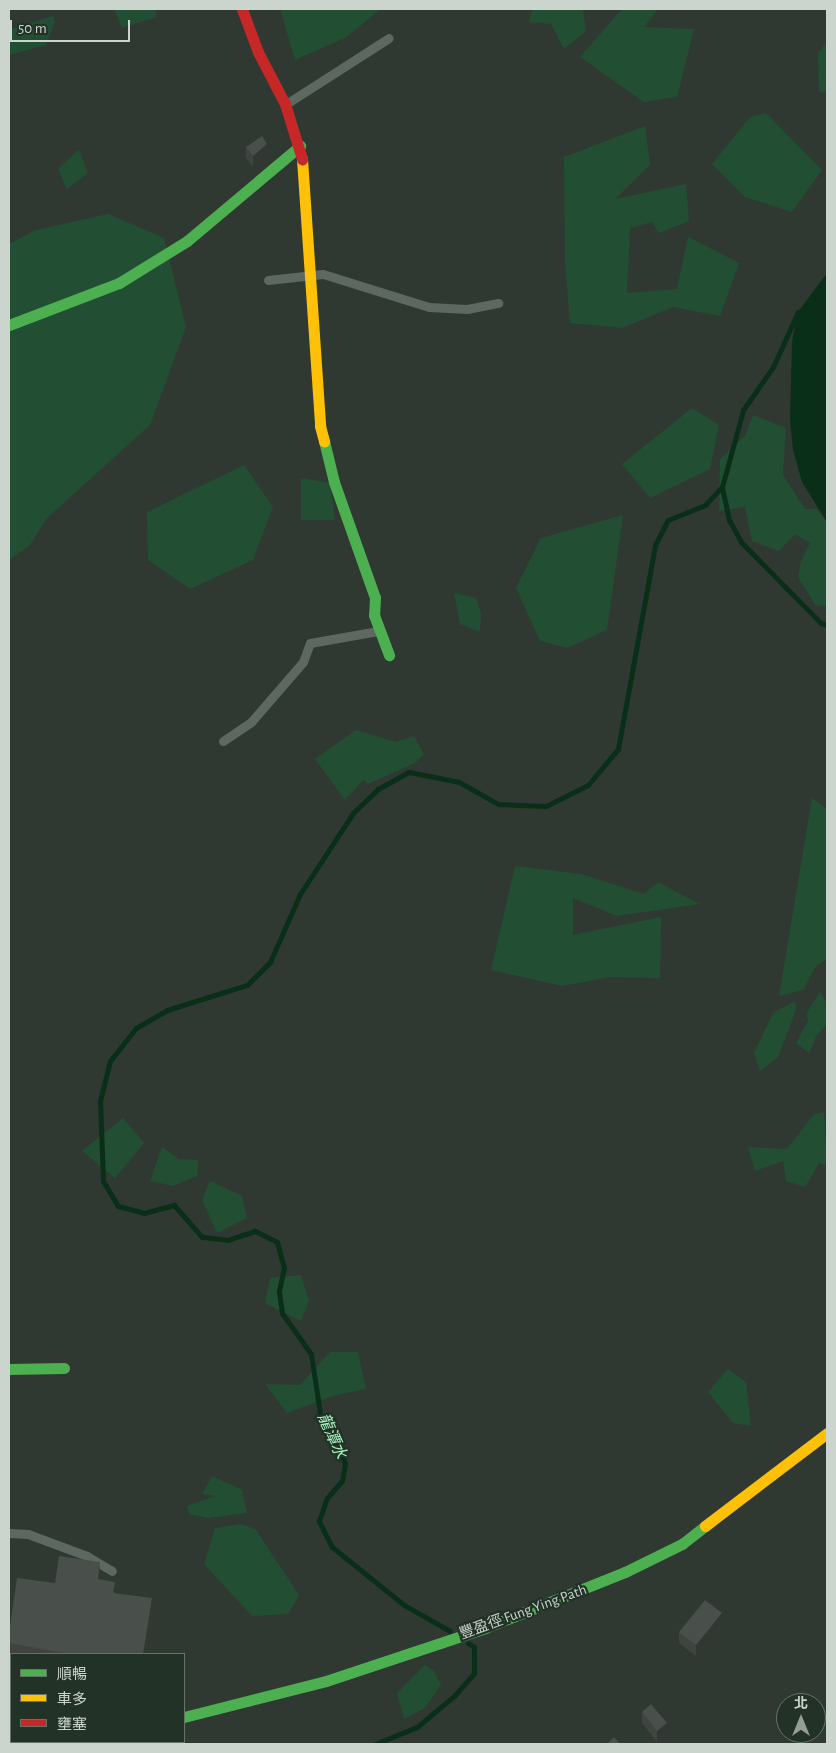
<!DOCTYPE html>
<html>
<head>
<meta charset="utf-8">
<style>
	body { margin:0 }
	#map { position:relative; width:836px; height:1753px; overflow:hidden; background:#303832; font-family:"Alegreya Sans","Noto Sans TC",sans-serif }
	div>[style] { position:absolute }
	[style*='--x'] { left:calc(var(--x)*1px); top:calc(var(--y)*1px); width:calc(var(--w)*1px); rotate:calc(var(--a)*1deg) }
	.green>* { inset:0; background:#224f33 }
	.water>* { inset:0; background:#0a2f19 }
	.stream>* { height:5px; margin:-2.5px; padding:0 2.5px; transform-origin:2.5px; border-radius:2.5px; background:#0a2f19 }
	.lane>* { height:9px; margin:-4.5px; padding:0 4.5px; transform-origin:4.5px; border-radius:4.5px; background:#5c6860 }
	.street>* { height:18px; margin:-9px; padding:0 9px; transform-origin:9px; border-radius:9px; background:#5c6860 }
	.fast>* { height:11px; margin:-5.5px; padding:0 5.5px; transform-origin:5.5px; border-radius:5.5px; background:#4caf50 }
	.slow>* { height:11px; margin:-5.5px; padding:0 5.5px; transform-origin:5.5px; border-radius:5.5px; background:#ffc107 }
	.jam>* { height:11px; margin:-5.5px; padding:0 5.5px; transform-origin:5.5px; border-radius:5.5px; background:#c62828 }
	.wall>* { inset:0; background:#3f4440 }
	.shaded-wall>* { inset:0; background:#333734 }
	.building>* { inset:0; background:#494f4a }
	span { translate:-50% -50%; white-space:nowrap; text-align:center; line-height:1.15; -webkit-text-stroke:4.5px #223227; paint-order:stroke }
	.street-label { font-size:15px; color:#cbd4cd }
	.water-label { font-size:16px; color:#a7f4bf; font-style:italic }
	.frame { position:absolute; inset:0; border:10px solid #cbd4cd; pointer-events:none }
	.legend { position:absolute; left:10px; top:1653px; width:175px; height:90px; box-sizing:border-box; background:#223227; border:1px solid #667369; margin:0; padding:6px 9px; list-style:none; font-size:15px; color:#cbd4cd }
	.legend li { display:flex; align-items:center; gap:10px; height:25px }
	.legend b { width:25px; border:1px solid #667369 }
	.north { position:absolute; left:776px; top:1693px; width:50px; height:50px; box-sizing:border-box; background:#223227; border:1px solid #667369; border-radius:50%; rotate:0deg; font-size:14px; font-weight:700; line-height:20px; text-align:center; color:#cbd4cd }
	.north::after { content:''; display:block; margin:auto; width:18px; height:22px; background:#959d97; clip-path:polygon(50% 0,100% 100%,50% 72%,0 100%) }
	.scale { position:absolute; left:10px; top:20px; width:120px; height:22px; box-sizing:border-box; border:2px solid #cbd4cd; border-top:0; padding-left:6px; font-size:15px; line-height:18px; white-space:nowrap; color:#cbd4cd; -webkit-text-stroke:4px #223227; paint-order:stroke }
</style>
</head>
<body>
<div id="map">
	<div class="green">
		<i style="clip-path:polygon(114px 9px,156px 9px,156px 17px,122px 28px)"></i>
		<i style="clip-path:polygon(280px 9px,381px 9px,345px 38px,295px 60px)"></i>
		<i style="clip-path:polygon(532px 9px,583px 9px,586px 31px,564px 49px,551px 24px,529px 22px)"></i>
		<i style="clip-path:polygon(622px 9px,658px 9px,644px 27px,694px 29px,677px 97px,644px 102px,580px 57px)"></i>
		<i style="clip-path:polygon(53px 16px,55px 22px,46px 45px,9px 55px,9px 30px)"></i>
		<i style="clip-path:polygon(827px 42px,827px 91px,819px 92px,818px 53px)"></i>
		<i style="clip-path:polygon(766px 113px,822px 170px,792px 212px,745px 197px,712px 164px,750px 117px)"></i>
		<i style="clip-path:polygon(645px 126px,650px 165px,615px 199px,686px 184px,689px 221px,659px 233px,652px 222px,630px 228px,627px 293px,677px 289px,688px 237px,739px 263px,720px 316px,673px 307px,622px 328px,570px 323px,565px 263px,564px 157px)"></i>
		<i style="clip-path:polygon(79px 149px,88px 173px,67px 189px,58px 169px)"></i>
		<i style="clip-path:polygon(108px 214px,164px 238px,186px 327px,150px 425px,47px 518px,30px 545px,9px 560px,9px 244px,36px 230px)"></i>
		<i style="clip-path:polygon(692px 408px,719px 425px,710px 469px,650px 498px,622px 464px)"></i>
		<i style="clip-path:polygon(753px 415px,786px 428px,783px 475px,805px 509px,816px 509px,827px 522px,827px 605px,816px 606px,798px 577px,801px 561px,810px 543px,795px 534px,779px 551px,752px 541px,745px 507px,719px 511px,720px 459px,745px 436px)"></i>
		<i style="clip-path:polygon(244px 465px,273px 507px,253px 560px,190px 589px,148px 560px,147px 512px)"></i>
		<i style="clip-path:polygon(301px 478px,330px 483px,335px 520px,301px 520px)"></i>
		<i style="clip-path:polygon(623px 515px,607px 630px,567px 648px,540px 641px,516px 588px,541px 538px)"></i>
		<i style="clip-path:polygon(454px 593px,476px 598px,481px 614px,480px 632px,460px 624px)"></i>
		<i style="clip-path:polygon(356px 730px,395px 742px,414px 736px,424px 754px,415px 763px,368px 784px,363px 780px,345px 800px,315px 759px)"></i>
		<i style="clip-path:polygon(812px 798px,827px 809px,827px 959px,816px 966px,803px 990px,779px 996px)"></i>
		<i style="clip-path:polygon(515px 866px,581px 874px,644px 894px,658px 882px,699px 904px,617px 916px,573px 898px,573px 935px,661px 917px,660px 978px,610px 977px,562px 986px,491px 970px)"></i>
		<i style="clip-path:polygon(820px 992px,827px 1004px,827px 1024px,817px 1035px,809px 1053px,796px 1043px,808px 1021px,807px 1012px)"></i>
		<i style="clip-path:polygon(795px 1001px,796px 1010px,778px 1057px,760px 1071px,754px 1053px,773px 1013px)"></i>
		<i style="clip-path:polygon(824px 1112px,827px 1165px,819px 1163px,805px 1187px,786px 1181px,783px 1161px,755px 1171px,748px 1147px,787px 1149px,814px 1114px)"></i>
		<i style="clip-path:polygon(123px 1118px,144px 1143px,115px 1178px,82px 1151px)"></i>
		<i style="clip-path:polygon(162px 1147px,179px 1159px,198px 1160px,197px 1176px,173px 1186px,150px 1181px)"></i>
		<i style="clip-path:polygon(210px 1181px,242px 1196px,247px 1218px,217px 1233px,202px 1200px)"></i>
		<i style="clip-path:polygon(301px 1275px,309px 1301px,301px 1321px,265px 1303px,270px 1278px)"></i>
		<i style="clip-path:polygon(330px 1352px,358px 1352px,366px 1389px,336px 1395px,287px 1413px,265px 1384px,300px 1385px)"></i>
		<i style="clip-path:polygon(728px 1369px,746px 1382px,751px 1426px,733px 1423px,708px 1392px)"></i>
		<i style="clip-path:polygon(212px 1476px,242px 1490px,247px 1513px,209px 1518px,189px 1514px,187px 1506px,215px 1496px,202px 1494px)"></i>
		<i style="clip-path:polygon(242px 1524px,256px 1530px,299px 1595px,288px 1614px,252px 1616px,204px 1564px,215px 1528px)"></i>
		<i style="clip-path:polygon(425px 1665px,434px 1671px,441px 1685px,425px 1708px,404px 1719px,397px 1693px)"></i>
	</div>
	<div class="water">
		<i style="clip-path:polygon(827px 273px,827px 522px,802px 482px,793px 450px,790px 419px,792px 341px,798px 312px)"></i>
	</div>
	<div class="stream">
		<i style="--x:722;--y:487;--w:34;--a:78"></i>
		<i style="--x:729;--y:520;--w:25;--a:61"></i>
		<i style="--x:741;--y:542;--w:114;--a:45.4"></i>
		<i style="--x:821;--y:623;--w:6;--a:18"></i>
		<i style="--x:450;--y:1631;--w:53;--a:-150.5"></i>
		<i style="--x:404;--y:1605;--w:92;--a:-141.1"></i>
		<i style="--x:332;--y:1547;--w:29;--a:-117"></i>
		<i style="--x:319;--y:1521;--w:24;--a:-71"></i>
		<i style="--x:327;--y:1498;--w:23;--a:-49"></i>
		<i style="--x:342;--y:1481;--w:17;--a:-80"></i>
		<i style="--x:345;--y:1464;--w:25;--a:-108"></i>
		<i style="--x:337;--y:1440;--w:26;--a:-129"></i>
		<i style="--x:321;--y:1420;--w:67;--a:-98.6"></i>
		<i style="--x:311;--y:1354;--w:50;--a:-125.3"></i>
		<i style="--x:282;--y:1313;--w:22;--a:-98"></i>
		<i style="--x:279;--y:1291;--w:24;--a:-78"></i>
		<i style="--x:284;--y:1268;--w:27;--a:-105"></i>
		<i style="--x:277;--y:1242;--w:25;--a:-153"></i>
		<i style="--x:255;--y:1231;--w:28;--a:162"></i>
		<i style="--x:228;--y:1240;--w:26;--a:-173"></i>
		<i style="--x:202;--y:1237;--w:43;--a:-131.2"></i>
		<i style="--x:174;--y:1205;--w:31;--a:165"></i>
		<i style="--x:144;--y:1213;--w:27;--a:-165"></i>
		<i style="--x:118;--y:1206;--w:29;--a:-121"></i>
		<i style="--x:103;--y:1181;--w:80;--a:-92.1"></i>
		<i style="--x:100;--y:1101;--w:41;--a:-76"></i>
		<i style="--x:110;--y:1061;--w:42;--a:-51.8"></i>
		<i style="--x:136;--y:1028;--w:36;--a:-30"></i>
		<i style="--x:167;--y:1010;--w:84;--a:-17.4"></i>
		<i style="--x:247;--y:985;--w:33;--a:-45"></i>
		<i style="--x:270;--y:962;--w:74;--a:-66.2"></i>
		<i style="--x:300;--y:894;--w:97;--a:-56.8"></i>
		<i style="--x:353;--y:813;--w:35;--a:-44"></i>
		<i style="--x:378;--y:789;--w:35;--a:-29"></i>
		<i style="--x:409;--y:772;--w:51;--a:11.3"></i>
		<i style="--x:459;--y:782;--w:45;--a:29.4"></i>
		<i style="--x:498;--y:804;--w:48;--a:2.4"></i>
		<i style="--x:546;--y:806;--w:47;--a:-26.6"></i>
		<i style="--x:588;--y:785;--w:47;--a:-50.2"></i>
		<i style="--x:618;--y:749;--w:207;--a:-79.7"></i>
		<i style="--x:655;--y:545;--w:28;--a:-63"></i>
		<i style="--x:668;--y:520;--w:40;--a:-22"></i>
		<i style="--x:705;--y:505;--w:25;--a:-47"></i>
		<i style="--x:722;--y:487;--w:80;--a:-74.7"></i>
		<i style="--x:743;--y:410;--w:52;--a:-55.1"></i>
		<i style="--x:773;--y:367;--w:60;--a:-65.6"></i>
		<i style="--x:798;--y:312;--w:5;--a:-22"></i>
		<i style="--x:375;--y:1744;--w:45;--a:-22"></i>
		<i style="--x:417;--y:1727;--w:50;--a:-40.1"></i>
		<i style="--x:455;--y:1695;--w:29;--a:-49"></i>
		<i style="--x:474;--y:1673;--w:26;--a:-90"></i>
		<i style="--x:474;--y:1647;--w:7;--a:-146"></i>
	</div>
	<div class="lane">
		<i style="--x:286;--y:104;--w:122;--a:-32.7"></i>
		<i style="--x:268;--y:280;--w:55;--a:-6.2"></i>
		<i style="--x:323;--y:274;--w:111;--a:17.3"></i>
		<i style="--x:429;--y:307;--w:38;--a:3"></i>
		<i style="--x:467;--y:309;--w:32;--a:-11"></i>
		<i style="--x:223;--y:741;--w:34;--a:-34"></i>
		<i style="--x:251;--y:722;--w:79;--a:-49.1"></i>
		<i style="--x:303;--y:662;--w:20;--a:-70"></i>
		<i style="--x:310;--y:643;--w:69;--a:-10"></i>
		<i style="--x:9;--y:1533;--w:19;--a:3"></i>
		<i style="--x:28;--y:1534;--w:63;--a:20.4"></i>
		<i style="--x:87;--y:1556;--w:29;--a:31"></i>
	</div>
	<div class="street">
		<i style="--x:9;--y:1706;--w:2;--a:27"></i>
	</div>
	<div class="fast">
		<i style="--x:9;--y:325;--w:118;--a:-20.9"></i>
		<i style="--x:119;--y:283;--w:80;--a:-31.7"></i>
		<i style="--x:187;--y:241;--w:148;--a:-40.1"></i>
		<i style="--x:324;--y:441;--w:42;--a:76.3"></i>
		<i style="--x:334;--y:482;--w:123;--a:70.5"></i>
		<i style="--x:375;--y:598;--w:17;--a:93"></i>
		<i style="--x:374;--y:615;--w:43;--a:69.4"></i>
		<i style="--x:9;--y:1369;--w:55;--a:-1"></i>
		<i style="--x:184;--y:1717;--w:146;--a:-14.2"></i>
		<i style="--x:326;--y:1681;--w:168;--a:-18.4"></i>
		<i style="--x:485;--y:1628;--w:151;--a:-21.8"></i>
		<i style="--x:625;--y:1572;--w:64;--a:-26.2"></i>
		<i style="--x:682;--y:1544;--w:29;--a:-38"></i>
	</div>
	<div class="slow">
		<i style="--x:302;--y:159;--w:268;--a:86.1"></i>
		<i style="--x:320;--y:426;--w:16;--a:75"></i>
		<i style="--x:705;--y:1526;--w:153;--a:-37.3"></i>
	</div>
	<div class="jam">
		<i style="--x:242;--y:9;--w:46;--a:69.6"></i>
		<i style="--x:258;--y:52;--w:59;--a:62.6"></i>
		<i style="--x:285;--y:104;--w:58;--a:72.8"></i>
	</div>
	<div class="wall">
		<i style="clip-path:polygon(246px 147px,267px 155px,253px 167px,246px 158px)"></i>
		<i style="clip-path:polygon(100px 1579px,115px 1593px,152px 1619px,146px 1654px,11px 1654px,11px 1665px,9px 1664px,9px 1633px,55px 1583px)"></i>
		<i style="clip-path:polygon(722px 1624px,696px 1656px,679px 1643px,679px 1632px)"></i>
		<i style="clip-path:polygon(642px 1712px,667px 1734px,657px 1742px,642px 1723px)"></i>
	</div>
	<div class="shaded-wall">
		<i style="clip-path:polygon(267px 144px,267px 155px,253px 167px,253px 156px)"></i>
		<i style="clip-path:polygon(100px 1562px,100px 1584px,98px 1579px)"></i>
		<i style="clip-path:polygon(152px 1598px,152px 1619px,146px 1654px,143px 1654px)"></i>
		<i style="clip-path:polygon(722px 1613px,722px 1624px,696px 1656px,696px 1645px)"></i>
		<i style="clip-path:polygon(667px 1723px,667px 1734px,657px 1742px,657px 1731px)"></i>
	</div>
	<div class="building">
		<i style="clip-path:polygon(262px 136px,267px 144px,253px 156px,246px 147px)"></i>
		<i style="clip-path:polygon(59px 1556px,100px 1562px,98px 1579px,115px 1582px,113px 1593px,152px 1598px,143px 1654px,69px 1654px,9px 1643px,9px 1633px,17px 1578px,55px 1583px)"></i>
		<i style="clip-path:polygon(705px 1600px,722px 1613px,696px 1645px,679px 1632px)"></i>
		<i style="clip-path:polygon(651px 1704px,667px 1723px,657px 1731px,642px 1712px)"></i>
		<i style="clip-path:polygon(614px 1737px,620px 1744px,607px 1744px)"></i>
	</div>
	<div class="street-label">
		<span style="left:523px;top:1612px;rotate:-20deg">豐盈徑 Fung Ying Path</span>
	</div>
	<div class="water-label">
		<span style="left:332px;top:1436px;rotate:66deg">龍潭水</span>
	</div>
	<div class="frame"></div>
	<ul class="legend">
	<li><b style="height:6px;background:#4caf50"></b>順暢</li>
	<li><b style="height:6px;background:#ffc107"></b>車多</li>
	<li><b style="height:6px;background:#c62828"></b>壅塞</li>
	</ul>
	<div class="north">北</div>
	<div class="scale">50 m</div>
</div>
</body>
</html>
